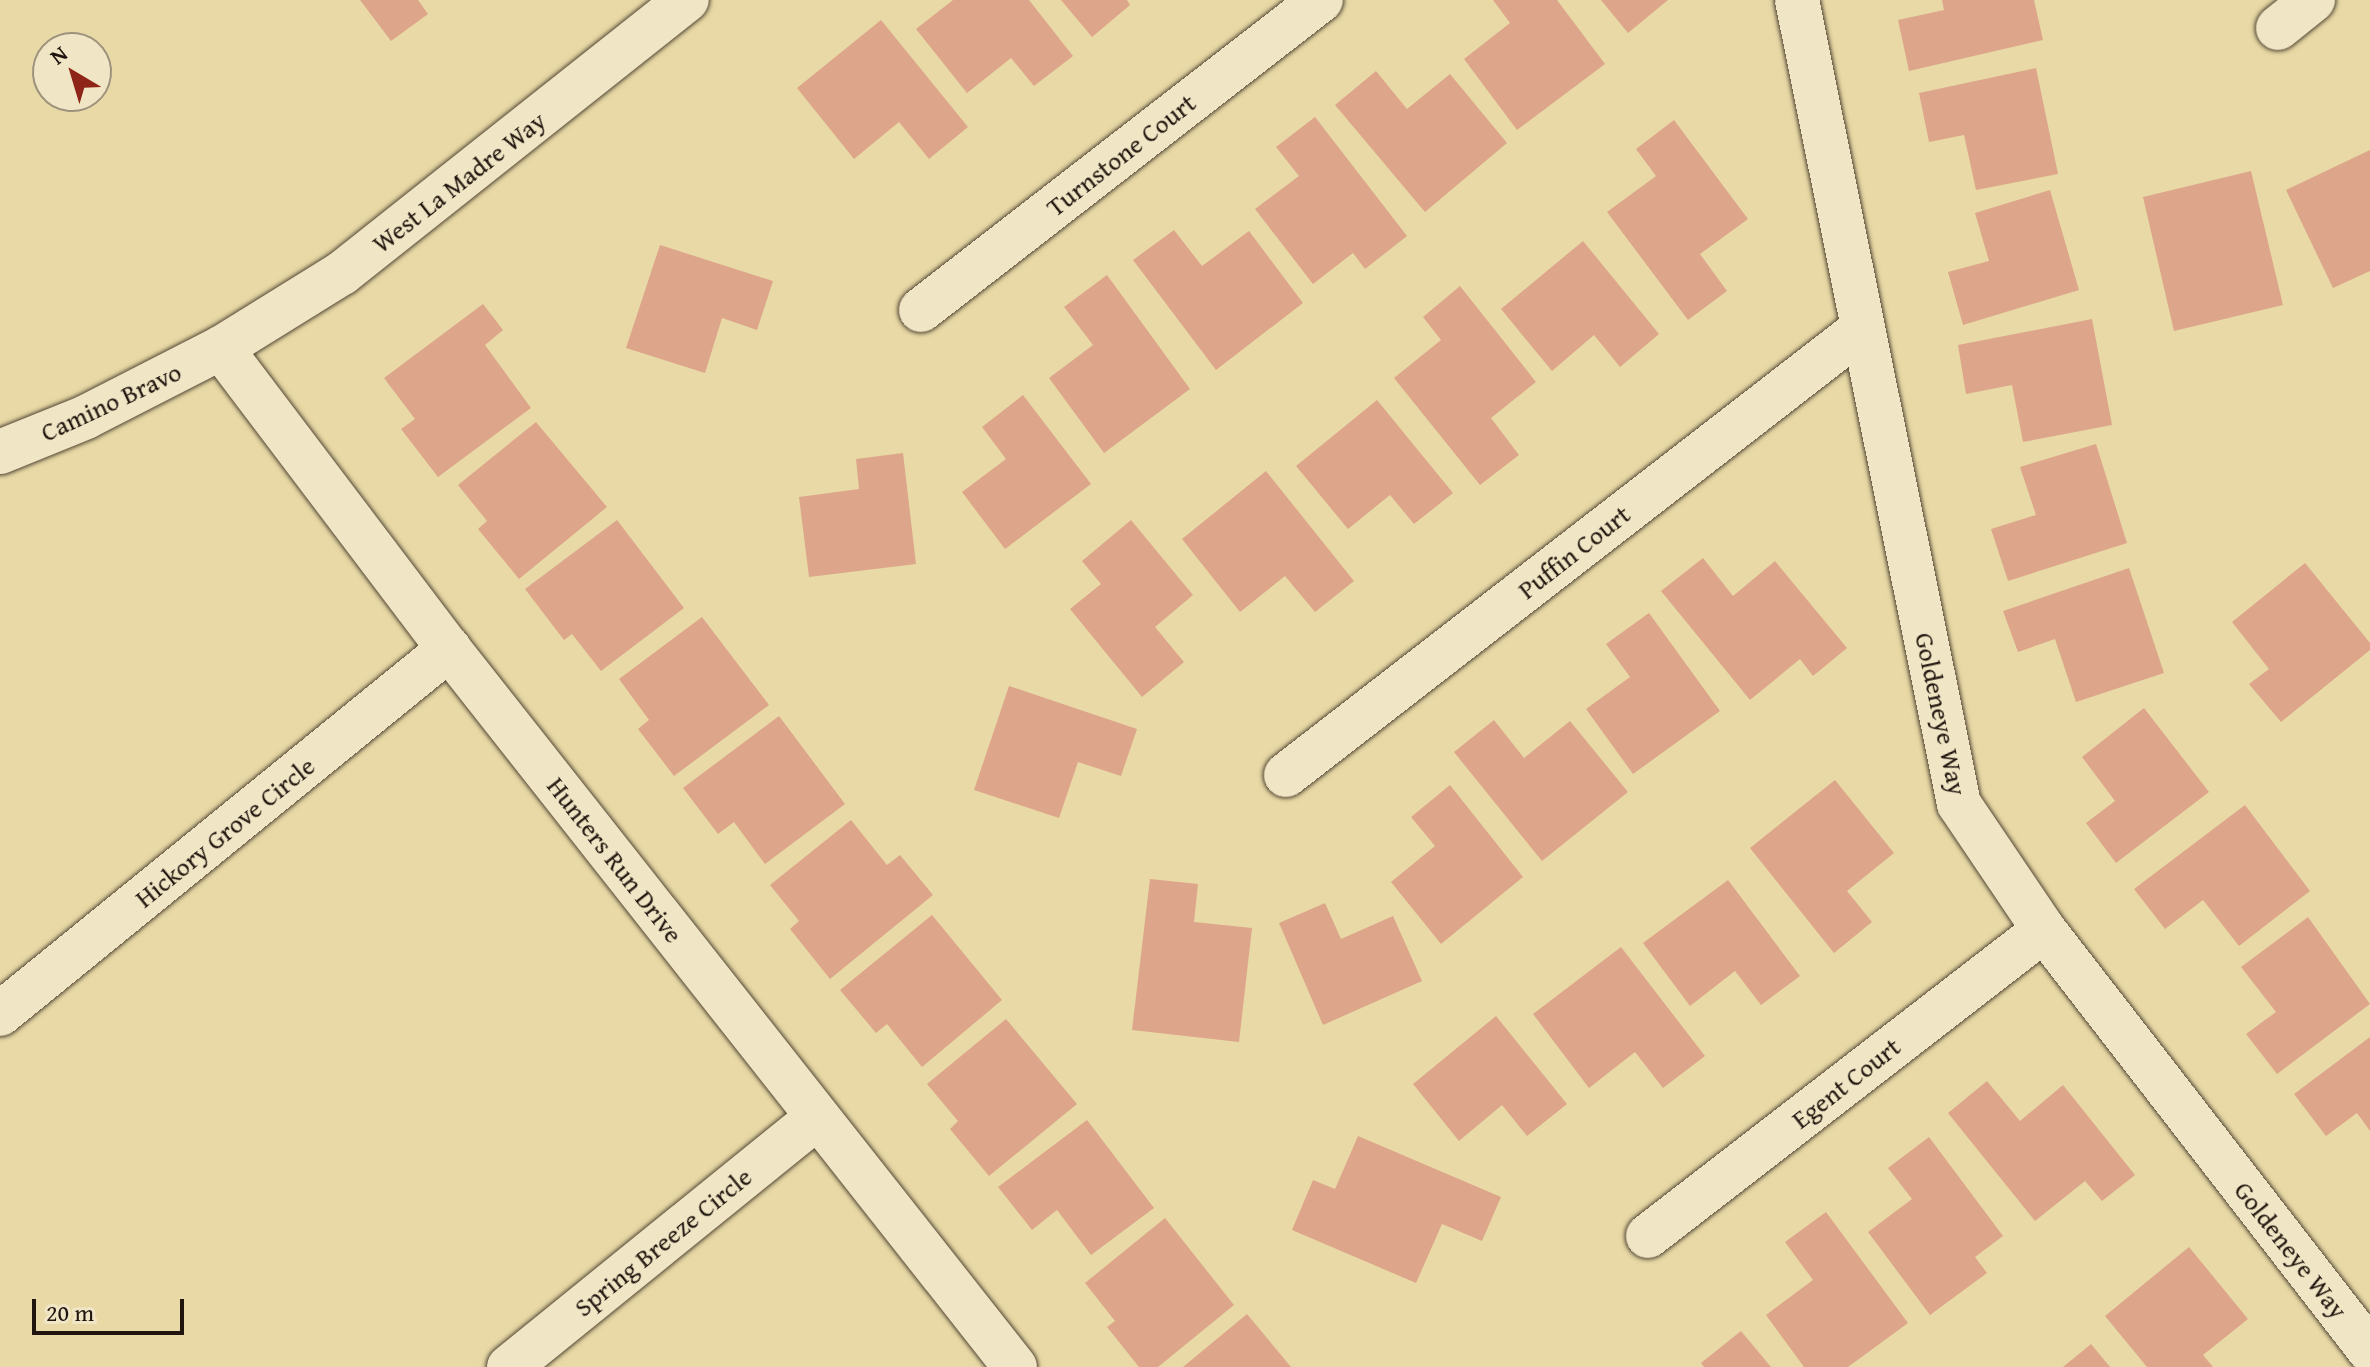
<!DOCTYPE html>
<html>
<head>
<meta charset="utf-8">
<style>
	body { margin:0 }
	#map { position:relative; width:2370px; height:1367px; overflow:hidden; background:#e8d9a6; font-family:"Gentium Book Plus",serif }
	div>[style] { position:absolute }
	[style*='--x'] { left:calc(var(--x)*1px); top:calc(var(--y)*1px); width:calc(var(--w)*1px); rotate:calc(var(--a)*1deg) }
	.building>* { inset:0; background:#dda68a }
	.roads { filter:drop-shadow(0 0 2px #534735) drop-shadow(0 0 2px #534735) }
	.street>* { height:44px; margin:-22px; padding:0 22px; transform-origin:22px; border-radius:22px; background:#f0e6c5 }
	.secondary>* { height:44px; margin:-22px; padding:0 22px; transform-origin:22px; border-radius:22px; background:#f0e6c5 }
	span { translate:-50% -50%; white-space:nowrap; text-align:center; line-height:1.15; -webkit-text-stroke:7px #f0e6c5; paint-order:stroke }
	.street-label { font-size:26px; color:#21160f }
	.north { position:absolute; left:32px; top:32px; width:80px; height:80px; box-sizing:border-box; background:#f0e6c5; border:2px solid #9d937c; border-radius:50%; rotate:322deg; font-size:22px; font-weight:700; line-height:32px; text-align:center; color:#21160f }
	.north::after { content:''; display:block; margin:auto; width:28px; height:36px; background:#8f2418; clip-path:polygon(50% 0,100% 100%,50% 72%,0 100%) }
	.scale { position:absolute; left:32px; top:1299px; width:152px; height:36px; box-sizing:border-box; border:4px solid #21160f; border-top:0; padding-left:10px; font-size:24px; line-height:28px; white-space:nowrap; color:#21160f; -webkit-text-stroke:6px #f0e6c5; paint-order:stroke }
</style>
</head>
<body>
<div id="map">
	<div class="building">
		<i style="clip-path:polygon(360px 0,418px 0,428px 14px,391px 41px)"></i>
		<i style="clip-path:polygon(953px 0,1029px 0,1073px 56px,1034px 86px,1011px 58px,967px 93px,916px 29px)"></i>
		<i style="clip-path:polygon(1061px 0,1127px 0,1130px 5px,1092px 37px)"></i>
		<i style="clip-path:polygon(1493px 0,1557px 0,1605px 64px,1517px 130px,1464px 59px,1510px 23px)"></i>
		<i style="clip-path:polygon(1601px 0,1668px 0,1628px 33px)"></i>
		<i style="clip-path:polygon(1942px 0,2034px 0,2043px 40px,1909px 71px,1898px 20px,1944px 10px)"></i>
		<i style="clip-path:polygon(881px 20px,968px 127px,929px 159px,899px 122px,854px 159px,797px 88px)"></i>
		<i style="clip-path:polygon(2036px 68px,2058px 174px,1976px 190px,1964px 135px,1929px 142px,1919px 93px)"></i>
		<i style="clip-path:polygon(1376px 71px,1407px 109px,1450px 74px,1507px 143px,1425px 212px,1335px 105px)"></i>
		<i style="clip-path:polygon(1315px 117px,1407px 236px,1365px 269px,1353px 253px,1313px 284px,1255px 209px,1299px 176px,1276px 147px)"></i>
		<i style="clip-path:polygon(1674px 120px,1748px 219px,1700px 254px,1727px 291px,1688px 320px,1607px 212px,1656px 176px,1636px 149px)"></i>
		<i style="clip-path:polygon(2370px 150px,2370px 271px,2333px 288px,2286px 190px)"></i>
		<i style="clip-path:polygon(2251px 171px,2283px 305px,2174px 331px,2143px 197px)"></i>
		<i style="clip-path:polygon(2050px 190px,2079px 290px,1963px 325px,1948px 272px,1989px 261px,1975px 213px)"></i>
		<i style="clip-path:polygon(1174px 230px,1202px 266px,1249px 231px,1303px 303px,1216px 370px,1133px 260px)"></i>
		<i style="clip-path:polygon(1583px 241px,1659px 334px,1620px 367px,1594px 335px,1552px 371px,1501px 309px)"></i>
		<i style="clip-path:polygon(660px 245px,773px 281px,757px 330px,722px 318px,705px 373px,626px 348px)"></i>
		<i style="clip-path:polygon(1107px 275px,1190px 389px,1104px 453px,1049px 378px,1093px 345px,1064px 307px)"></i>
		<i style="clip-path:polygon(1460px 286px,1536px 382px,1491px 418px,1519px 455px,1480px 485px,1394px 378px,1441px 340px,1423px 317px)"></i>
		<i style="clip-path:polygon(483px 304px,503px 330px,485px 345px,531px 408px,438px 477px,401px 429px,415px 419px,384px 378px)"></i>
		<i style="clip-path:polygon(2092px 319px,2112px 425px,2023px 442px,2012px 385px,1966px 394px,1958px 345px)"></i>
		<i style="clip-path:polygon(1023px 395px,1091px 484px,1005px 549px,962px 492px,1006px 459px,982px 427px)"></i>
		<i style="clip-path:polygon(1377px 400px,1453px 493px,1414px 524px,1390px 495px,1348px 529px,1296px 466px)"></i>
		<i style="clip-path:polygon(536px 422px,607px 507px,519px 579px,478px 529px,487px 521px,458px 485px)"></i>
		<i style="clip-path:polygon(2096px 444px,2127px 543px,2008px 581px,1991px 529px,2036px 515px,2020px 467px)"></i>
		<i style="clip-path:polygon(903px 453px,916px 564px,809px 577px,799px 497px,859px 489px,856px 459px)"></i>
		<i style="clip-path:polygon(1266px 471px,1354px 581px,1315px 612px,1285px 576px,1240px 612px,1182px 539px)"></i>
		<i style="clip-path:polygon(617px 520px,684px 608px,601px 671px,572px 634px,564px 640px,525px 589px)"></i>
		<i style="clip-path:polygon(1131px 520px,1193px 595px,1155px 627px,1184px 662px,1142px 697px,1070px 609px,1101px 584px,1082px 561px)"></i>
		<i style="clip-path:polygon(1703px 558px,1733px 596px,1775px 561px,1847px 648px,1813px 676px,1800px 659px,1750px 700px,1661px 591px)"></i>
		<i style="clip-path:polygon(2305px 563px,2370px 643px,2370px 650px,2281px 722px,2249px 684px,2269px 669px,2232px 622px)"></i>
		<i style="clip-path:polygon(2129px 568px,2164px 673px,2076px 702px,2055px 639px,2018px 652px,2003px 611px)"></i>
		<i style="clip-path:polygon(1649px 613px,1720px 711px,1633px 774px,1586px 709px,1630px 677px,1606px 644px)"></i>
		<i style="clip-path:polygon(702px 617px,769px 705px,674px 776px,638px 729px,649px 720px,619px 679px)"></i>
		<i style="clip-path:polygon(1009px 686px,1137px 729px,1121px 776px,1078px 762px,1059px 818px,974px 790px)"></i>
		<i style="clip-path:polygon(2144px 708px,2209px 792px,2116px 863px,2086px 823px,2115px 801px,2082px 757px)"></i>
		<i style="clip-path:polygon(779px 716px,845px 804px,765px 864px,734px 822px,718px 834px,683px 788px)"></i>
		<i style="clip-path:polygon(1494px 720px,1524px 758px,1570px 721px,1628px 792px,1542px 861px,1454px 752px)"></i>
		<i style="clip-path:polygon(1835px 780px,1894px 853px,1847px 891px,1872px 922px,1834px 953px,1750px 848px)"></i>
		<i style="clip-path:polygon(1450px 785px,1523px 877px,1441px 944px,1391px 882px,1435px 846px,1411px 817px)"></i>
		<i style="clip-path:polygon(2245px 805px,2310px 891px,2239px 946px,2203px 900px,2165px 929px,2134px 889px)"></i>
		<i style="clip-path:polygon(851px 820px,887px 865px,900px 855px,933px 895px,830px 979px,790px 929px,799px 921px,770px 885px)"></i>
		<i style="clip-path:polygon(1150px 879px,1198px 884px,1194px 922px,1252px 928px,1239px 1042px,1132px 1030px)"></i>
		<i style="clip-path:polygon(1728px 880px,1800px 976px,1761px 1005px,1735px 971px,1690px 1006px,1643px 943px)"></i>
		<i style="clip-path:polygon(1325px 903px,1341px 939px,1393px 916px,1422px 981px,1323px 1025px,1279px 923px)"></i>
		<i style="clip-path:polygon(932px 915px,1002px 1000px,922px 1067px,887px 1024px,876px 1033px,840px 990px)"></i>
		<i style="clip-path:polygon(2308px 917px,2370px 1004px,2277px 1074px,2246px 1034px,2276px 1012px,2241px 967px)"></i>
		<i style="clip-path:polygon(1621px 947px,1705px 1056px,1663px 1088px,1635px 1052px,1589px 1088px,1533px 1014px)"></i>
		<i style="clip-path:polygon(1496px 1016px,1567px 1104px,1527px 1136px,1502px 1105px,1459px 1141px,1413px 1084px)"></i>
		<i style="clip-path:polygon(1006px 1019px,1077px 1104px,989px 1176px,950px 1129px,958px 1121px,927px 1084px)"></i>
		<i style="clip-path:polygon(2370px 1037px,2370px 1131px,2357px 1113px,2326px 1136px,2294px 1094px)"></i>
		<i style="clip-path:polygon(1987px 1081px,2020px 1121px,2063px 1085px,2135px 1175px,2102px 1201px,2085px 1181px,2035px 1221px,1948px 1113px)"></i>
		<i style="clip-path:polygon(1087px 1120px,1154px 1208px,1091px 1255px,1057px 1210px,1032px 1230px,998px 1187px)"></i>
		<i style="clip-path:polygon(1358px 1136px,1501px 1197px,1482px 1241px,1442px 1224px,1416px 1283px,1292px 1230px,1313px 1180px,1335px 1189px)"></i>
		<i style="clip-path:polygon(1929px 1137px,2003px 1236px,1975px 1257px,1987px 1273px,1930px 1315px,1868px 1232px,1912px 1199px,1888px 1168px)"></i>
		<i style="clip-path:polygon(1826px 1212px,1908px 1323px,1848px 1367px,1804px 1367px,1766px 1315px,1813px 1280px,1785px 1242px)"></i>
		<i style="clip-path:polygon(1165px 1218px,1234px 1305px,1158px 1367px,1139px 1367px,1107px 1327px,1115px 1321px,1085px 1283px)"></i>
		<i style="clip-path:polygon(2189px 1247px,2248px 1319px,2203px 1355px,2213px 1367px,2147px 1367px,2105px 1316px)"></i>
		<i style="clip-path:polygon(1247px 1314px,1291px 1367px,1183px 1367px)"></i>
		<i style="clip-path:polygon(1741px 1331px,1771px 1367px,1704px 1367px,1701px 1363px)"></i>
		<i style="clip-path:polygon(2091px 1344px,2110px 1367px,2063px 1367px)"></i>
	</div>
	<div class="roads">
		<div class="street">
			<i style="--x:1797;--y:0;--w:820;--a:78.61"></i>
			<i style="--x:1959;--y:804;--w:152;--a:56"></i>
			<i style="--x:2044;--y:930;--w:532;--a:52.25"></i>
			<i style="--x:2278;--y:28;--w:45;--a:-38.7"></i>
			<i style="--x:921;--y:310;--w:506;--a:-37.78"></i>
			<i style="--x:221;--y:348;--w:378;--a:52.9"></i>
			<i style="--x:449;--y:649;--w:914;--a:51.75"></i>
			<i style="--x:1286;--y:775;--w:728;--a:-37.75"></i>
			<i style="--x:0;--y:1014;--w:579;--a:-39.11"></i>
			<i style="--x:1648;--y:1236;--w:500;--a:-37.69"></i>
			<i style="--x:509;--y:1367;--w:396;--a:-39"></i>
		</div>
		<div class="secondary">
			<i style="--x:0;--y:452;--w:93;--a:-22.1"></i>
			<i style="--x:86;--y:417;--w:152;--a:-27.1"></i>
			<i style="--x:221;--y:348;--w:142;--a:-31.8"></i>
			<i style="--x:342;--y:273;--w:440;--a:-38.4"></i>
		</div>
	</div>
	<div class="street-label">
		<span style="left:1121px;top:155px;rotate:-38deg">Turnstone Court</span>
		<span style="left:459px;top:182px;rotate:-38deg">West La Madre Way</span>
		<span style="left:111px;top:402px;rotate:-25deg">Camino Bravo</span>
		<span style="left:1574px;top:552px;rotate:-38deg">Puffin Court</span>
		<span style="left:1941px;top:714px;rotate:78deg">Goldeneye Way</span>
		<span style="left:225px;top:832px;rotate:-39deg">Hickory Grove Circle</span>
		<span style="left:615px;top:860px;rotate:52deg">Hunters Run Drive</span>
		<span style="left:1846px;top:1083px;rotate:-38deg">Egent Court</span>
		<span style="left:663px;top:1242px;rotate:-39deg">Spring Breeze Circle</span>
		<span style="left:2291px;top:1250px;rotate:52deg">Goldeneye Way</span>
	</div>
	<div class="north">N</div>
	<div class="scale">20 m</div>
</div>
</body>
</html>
